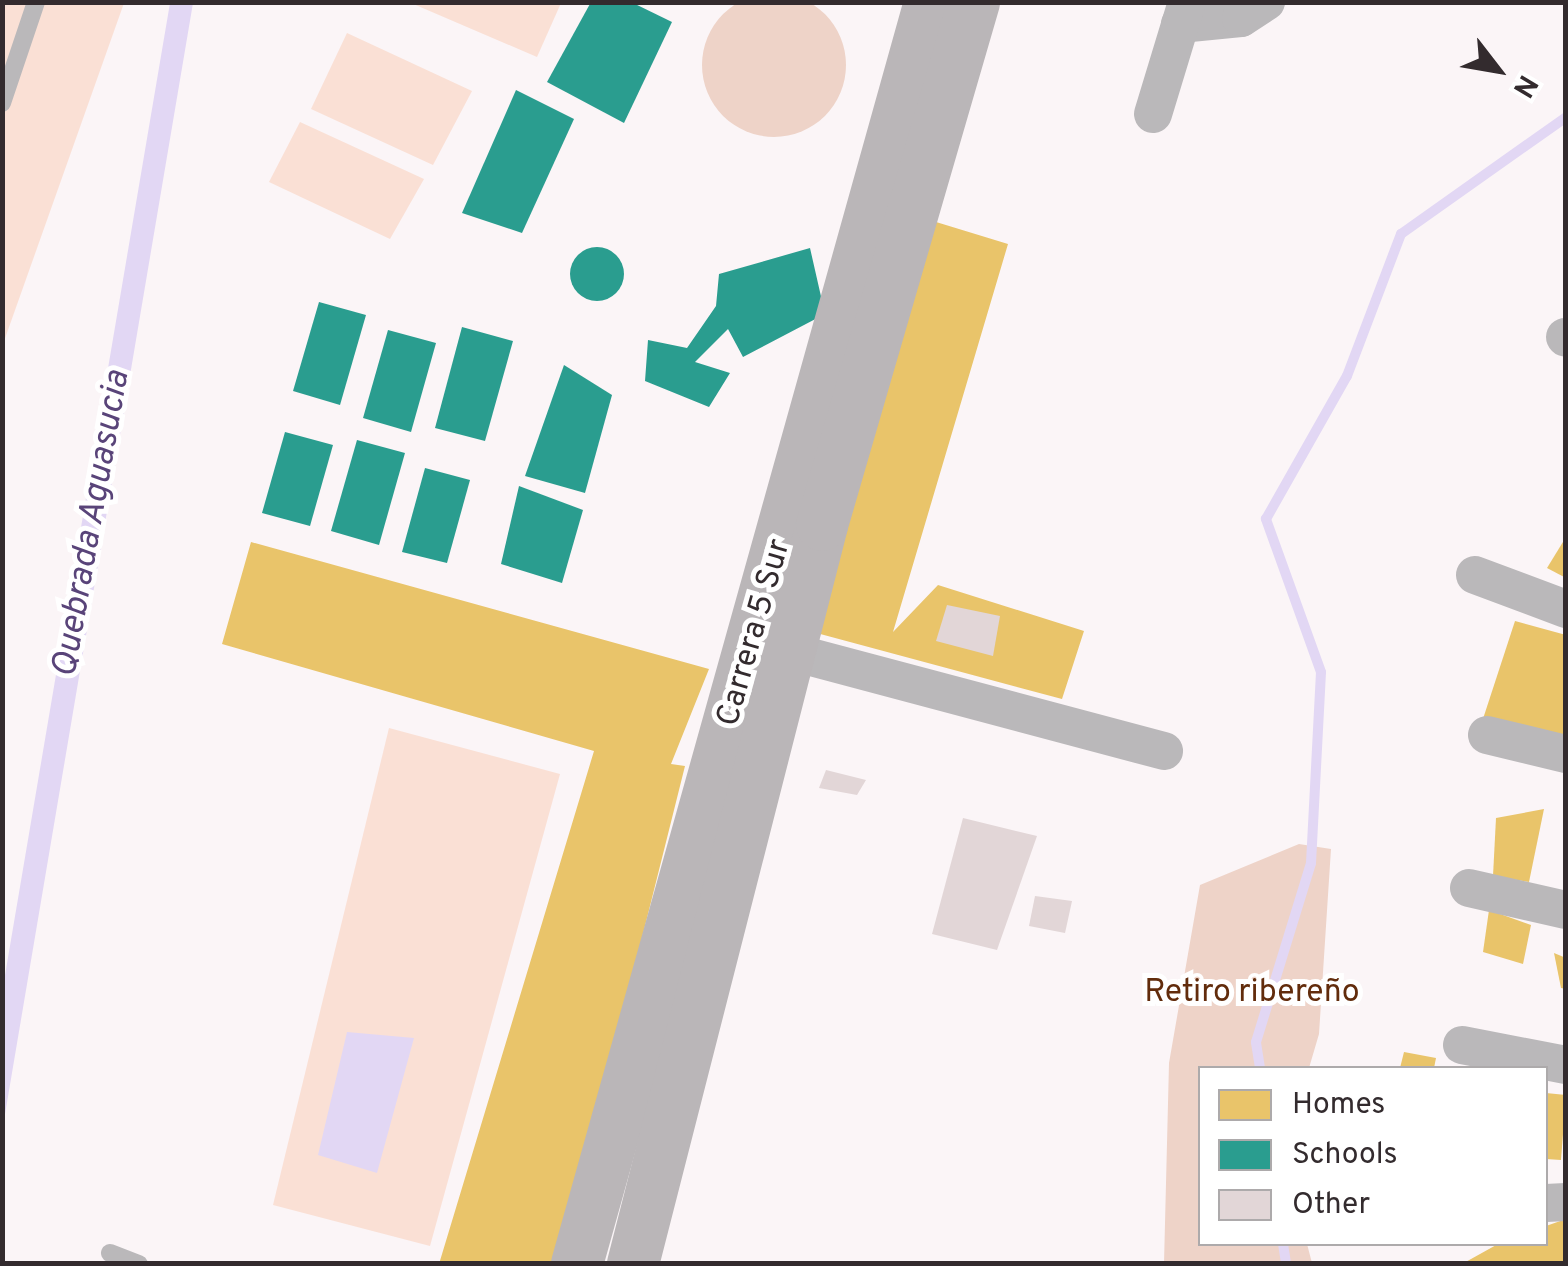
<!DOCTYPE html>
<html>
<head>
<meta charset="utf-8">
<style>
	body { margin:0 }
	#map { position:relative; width:1568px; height:1266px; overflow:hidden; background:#fbf5f7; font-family:Overpass,sans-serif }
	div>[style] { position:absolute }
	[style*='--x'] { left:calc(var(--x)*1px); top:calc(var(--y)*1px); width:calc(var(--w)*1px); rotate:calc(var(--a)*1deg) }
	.green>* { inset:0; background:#fae0d5 }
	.forest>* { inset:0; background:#eed3c8 }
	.round { border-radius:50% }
	.water>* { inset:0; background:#e2d7f4 }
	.homes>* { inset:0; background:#e9c46a }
	.schools>* { inset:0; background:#2a9d8f }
	.stream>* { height:10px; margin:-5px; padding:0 5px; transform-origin:5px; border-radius:5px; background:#e2d7f4 }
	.building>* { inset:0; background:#e2d6d7 }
	.lane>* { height:18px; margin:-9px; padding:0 9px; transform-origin:9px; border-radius:9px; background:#bab8ba }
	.street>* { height:38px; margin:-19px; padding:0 19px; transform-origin:19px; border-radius:19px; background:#bab8ba }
	.secondary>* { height:52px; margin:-26px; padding:0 26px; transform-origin:26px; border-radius:26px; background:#bab6b8 }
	span { translate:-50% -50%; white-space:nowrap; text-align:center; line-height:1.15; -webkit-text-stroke:10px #fff; paint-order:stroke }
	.street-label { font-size:32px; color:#332b2e }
	.park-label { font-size:32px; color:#622c0c }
	.water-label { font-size:35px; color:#594479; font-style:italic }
	.frame { position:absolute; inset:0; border:5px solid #332b2e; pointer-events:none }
	.legend { position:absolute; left:1198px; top:1066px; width:350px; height:180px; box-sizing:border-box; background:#fff; border:2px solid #adaaab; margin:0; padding:12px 18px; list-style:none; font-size:30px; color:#332b2e }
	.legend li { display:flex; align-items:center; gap:20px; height:50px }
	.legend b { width:50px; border:2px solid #adaaab }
	.north { position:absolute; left:1448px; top:20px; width:100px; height:100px; -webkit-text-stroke:8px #fff; paint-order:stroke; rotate:121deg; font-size:28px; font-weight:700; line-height:40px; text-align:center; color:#332b2e }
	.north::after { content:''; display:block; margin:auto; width:35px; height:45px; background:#332b2e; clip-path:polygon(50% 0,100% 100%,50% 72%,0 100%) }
</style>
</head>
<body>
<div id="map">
	<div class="green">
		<i style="clip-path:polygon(3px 3px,124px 3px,3px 344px)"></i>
		<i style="clip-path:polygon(411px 3px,561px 3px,537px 57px)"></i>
		<i style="clip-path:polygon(347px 33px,472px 91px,433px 165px,311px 109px)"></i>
		<i style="clip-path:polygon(300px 122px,424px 179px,390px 239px,269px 182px)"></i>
		<i style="clip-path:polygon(389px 728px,560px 774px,430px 1246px,273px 1205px)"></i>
	</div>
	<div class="forest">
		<i class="round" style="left:702px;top:-7px;width:144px;height:144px"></i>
		<i style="clip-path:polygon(1299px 844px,1331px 849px,1319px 1034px,1309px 1068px,1200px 1068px,1200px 1244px,1307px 1244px,1312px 1263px,1164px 1263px,1169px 1063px,1200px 885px)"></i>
	</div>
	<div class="water">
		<i style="clip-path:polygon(170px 3px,193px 3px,3px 1126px,3px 987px)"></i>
		<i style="clip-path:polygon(347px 1032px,414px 1038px,377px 1173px,318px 1155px)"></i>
	</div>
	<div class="homes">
		<i style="clip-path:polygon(923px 218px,1008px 244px,893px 632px,938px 585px,1084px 631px,1062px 699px,798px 628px)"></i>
		<i style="clip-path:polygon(1566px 537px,1566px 578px,1547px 568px)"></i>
		<i style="clip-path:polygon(251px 542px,709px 669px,671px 764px,685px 766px,568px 1234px,552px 1264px,439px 1264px,594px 751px,222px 644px)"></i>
		<i style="clip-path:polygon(1515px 621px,1566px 635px,1566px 750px,1480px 728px)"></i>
		<i style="clip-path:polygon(1544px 809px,1529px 882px,1493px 876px,1496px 818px)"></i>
		<i style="clip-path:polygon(1489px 910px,1531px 925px,1523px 964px,1483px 952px)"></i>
		<i style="clip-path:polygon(1554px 953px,1566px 958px,1566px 989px,1561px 988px)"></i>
		<i style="clip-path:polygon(1404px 1052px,1436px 1058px,1434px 1068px,1400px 1068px)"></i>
		<i style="clip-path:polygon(1546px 1093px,1566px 1095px,1561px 1160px,1546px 1159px)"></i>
		<i style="clip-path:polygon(1566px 1219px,1566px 1264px,1462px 1264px,1498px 1244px,1546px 1244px,1546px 1226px)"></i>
	</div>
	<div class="schools">
		<i style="clip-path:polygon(591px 2px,631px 2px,672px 22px,624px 123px,547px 82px)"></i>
		<i style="clip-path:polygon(516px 90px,574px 119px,522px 233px,462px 213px)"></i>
		<i class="round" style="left:570px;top:247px;width:54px;height:54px"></i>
		<i style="clip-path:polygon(810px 248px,825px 314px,743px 357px,728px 329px,695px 362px,730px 373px,709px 407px,645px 381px,648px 340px,687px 348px,716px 306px,719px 274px)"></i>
		<i style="clip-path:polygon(319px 302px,366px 315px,340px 405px,293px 391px)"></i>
		<i style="clip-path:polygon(462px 327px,513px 341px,485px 441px,435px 428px)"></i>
		<i style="clip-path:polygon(388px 330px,436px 343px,411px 432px,363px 418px)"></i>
		<i style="clip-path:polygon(564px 365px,612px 395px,585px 493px,525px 476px)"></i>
		<i style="clip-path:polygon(285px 432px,333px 445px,310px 526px,262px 513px)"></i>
		<i style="clip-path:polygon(357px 440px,405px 453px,379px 545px,331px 531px)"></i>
		<i style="clip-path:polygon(425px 468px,470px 480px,447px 563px,402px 552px)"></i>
		<i style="clip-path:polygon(519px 486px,583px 510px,562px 583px,501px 564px)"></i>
	</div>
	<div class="stream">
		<i style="--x:1260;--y:1068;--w:26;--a:-99"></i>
		<i style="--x:1256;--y:1042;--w:187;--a:-72.9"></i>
		<i style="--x:1311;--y:863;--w:191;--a:-87"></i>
		<i style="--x:1321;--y:672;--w:163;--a:-109.8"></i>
		<i style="--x:1266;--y:519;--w:164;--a:-60.5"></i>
		<i style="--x:1347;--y:376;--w:152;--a:-69.2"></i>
		<i style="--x:1401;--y:234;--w:202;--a:-35.3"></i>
		<i style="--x:1283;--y:1244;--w:20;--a:81"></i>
	</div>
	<div class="building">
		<i style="clip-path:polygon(947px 605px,1000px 616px,993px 656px,936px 641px)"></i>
		<i style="clip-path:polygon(826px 770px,866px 780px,857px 795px,819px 788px)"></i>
		<i style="clip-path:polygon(963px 818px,1037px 836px,997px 950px,932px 934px)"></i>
		<i style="clip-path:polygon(1035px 896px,1072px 901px,1065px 933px,1029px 926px)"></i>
	</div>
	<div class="lane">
		<i style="--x:2;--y:103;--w:107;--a:-71.4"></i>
		<i style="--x:110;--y:1253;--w:31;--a:21"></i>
	</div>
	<div class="street">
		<i style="--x:1180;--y:24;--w:61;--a:-5.6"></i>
		<i style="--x:1241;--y:18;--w:30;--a:-33"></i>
		<i style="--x:1153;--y:114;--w:117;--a:-73.1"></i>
		<i style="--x:1565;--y:337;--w:1;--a:45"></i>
		<i style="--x:1475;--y:575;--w:97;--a:20.5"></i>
		<i style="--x:792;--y:652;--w:385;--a:14.9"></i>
		<i style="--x:1487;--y:735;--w:81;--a:13.5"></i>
		<i style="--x:1469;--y:888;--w:99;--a:12.8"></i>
		<i style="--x:1462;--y:1045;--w:106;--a:10.9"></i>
		<i style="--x:1546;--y:1203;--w:20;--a:-3"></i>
	</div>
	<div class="secondary">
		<i style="--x:577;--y:1264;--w:1310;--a:-74.37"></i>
		<i style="--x:633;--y:1264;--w:763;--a:-75.65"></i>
		<i style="--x:822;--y:525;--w:545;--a:-73.79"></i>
	</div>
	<div class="street-label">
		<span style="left:755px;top:633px;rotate:-74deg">Carrera 5 Sur</span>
	</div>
	<div class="park-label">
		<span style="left:1252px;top:993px">Retiro ribereño</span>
	</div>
	<div class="water-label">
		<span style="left:92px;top:524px;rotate:-80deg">Quebrada Aguasucia</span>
	</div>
	<div class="frame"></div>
	<ul class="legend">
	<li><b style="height:28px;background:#e9c46a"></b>Homes</li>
	<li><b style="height:28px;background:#2a9d8f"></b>Schools</li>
	<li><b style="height:28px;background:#e2d6d7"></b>Other</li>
	</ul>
	<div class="north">N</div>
</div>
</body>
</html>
